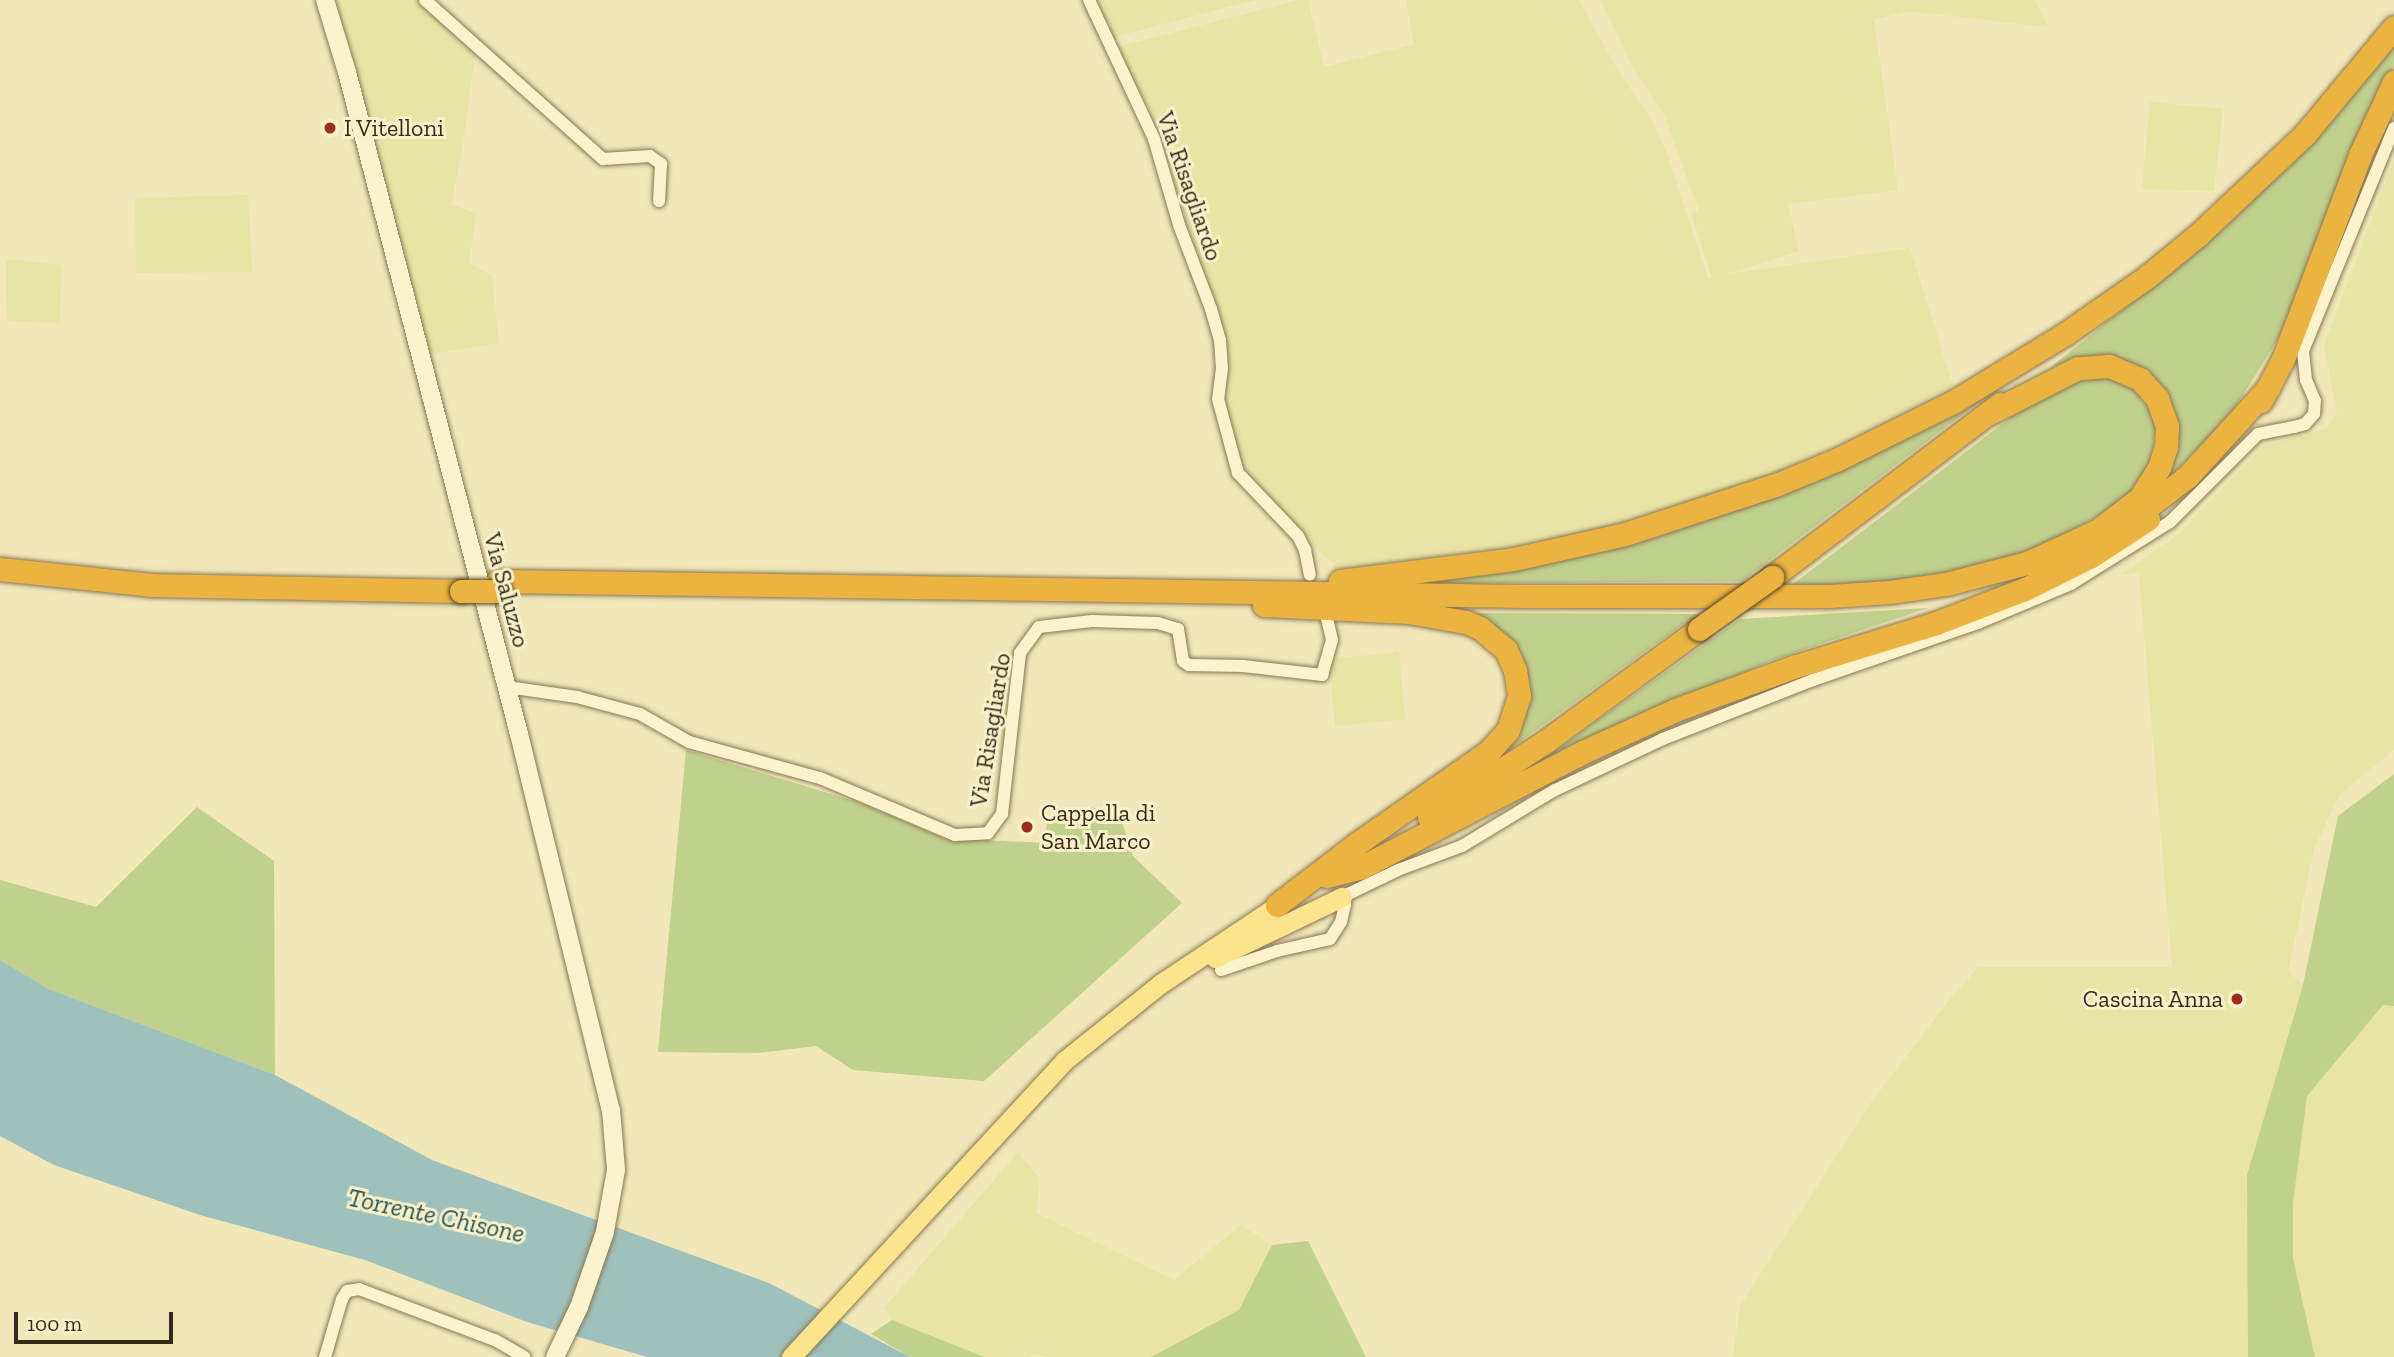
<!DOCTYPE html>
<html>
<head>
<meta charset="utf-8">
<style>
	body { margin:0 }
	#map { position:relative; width:2394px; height:1357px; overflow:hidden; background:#f1e7b9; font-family:"Zilla Slab",serif }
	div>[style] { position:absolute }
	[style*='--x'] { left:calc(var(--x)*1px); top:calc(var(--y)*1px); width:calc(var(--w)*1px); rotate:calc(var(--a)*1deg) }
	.farmland>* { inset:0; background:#e7e4a6 }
	.green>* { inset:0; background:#c0d08d }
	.water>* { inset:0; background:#9ec1bb }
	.roads { filter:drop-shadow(0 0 2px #897653) drop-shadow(0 0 2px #897653) }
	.street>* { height:12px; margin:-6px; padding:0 6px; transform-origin:6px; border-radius:6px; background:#fcf3cd }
	.secondary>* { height:18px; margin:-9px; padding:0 9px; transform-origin:9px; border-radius:9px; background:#fcf3cd }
	.primary>* { height:19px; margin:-9.5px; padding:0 9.5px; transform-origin:9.5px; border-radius:9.5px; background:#fae48c }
	.highway>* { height:23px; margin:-11.5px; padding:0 11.5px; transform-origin:11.5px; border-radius:11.5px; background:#ebb340 }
	.bridges { filter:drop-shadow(0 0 2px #564328) drop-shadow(0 0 2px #564328) }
	.highway-bridge>* { height:23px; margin:-11.5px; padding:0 11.5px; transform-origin:11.5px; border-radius:11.5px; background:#ebb340 }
	.dots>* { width:19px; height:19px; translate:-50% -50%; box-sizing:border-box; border:4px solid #f8f0c9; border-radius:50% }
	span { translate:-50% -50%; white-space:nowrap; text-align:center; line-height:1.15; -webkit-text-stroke:6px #f8f0c9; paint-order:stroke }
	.poi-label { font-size:24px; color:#362b19 }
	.left { translate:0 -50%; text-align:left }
	.right { translate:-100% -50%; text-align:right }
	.street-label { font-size:24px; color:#362b19 }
	.water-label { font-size:26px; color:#275558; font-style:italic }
	.scale { position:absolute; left:14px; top:1312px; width:159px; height:32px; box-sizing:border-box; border:4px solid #362b19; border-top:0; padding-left:9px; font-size:21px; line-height:24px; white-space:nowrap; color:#362b19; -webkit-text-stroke:5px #f8f0c9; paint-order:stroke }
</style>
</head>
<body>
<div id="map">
	<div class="farmland">
		<i style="clip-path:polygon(336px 0,421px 0,476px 48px,462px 150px,451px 204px,476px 214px,469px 263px,492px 276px,499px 343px,425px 355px)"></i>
		<i style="clip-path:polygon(1092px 0,1255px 0,1114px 37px,1106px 30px)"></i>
		<i style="clip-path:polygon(1299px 0,1308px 0,1324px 67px,1414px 44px,1406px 0,1579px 0,1617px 69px,1651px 119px,1666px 151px,1708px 279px,1712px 278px,1691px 212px,1699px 211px,1664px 114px,1634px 70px,1600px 0,2035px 0,2048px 27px,1909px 11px,1874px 20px,1898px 190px,1788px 204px,1799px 251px,1727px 274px,1910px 248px,1953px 386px,1787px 468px,1624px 524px,1521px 545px,1335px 570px,1334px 563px,1310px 544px,1237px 466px,1223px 411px,1221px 326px,1151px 113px,1117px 47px)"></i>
		<i style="clip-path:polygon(2150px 102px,2223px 109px,2214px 191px,2142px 189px)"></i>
		<i style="clip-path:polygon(2394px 160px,2394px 750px,2339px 795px,2314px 849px,2288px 971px,2303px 985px,2247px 1175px,2248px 1357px,1733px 1357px,1740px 1306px,1870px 1104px,1949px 1000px,1979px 967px,2172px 967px,2139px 573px,2122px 574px,2176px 536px,2264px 446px,2327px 428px,2337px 413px,2324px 345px)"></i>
		<i style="clip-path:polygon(248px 195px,252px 272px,136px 273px,135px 198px)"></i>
		<i style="clip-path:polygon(6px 259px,61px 265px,60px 323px,7px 321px)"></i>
		<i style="clip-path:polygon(1399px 652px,1405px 719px,1335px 726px,1329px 659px)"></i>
		<i style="clip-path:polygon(2383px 1004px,2394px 1006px,2394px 1357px,2315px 1357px,2293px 1258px,2293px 1203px,2307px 1096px)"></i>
		<i style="clip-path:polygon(1018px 1152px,1040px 1179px,1036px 1213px,1174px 1280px,1241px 1225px,1272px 1245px,1239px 1310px,1151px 1357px,1049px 1357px,1034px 1354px,1030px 1357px,984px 1357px,892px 1320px,884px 1308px)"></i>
	</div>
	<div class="green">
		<i style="clip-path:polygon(2394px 36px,2394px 65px,2350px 162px,2286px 326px,2230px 416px,2156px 490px,2177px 447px,2171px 402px,2147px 370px,2102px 357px,2052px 366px,2189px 257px,2290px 166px)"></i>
		<i style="clip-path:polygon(2020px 371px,1742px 581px,1400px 584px,1656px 536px)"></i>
		<i style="clip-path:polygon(2096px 373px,2131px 385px,2157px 421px,2150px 463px,2127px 499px,2027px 556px,1907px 583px,1788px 588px,2027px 405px)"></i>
		<i style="clip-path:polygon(1928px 608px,1770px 661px,1660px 708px,1524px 773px,1740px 619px)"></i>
		<i style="clip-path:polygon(1457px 613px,1697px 614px,1478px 772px,1511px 740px,1531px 693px,1521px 652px,1492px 628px)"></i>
		<i style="clip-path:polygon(686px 750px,864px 804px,944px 838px,1046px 843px,1047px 818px,1092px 807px,1121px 819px,1133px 856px,1182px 903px,984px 1081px,853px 1070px,816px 1046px,757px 1053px,658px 1052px)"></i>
		<i style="clip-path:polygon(2394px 774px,2394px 1006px,2383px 1005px,2307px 1096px,2293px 1203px,2293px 1258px,2315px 1357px,2248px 1357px,2247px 1175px,2303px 985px,2338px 816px)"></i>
		<i style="clip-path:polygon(197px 807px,274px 861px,275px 1075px,49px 989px,0 960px,0 880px,96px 907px)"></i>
		<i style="clip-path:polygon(1308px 1241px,1366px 1357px,1151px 1357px,1239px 1310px,1272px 1245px)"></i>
		<i style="clip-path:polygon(892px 1320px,984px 1357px,910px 1357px,871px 1334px)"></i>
	</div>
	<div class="water">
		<i style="clip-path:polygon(0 960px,49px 989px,275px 1075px,432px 1160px,769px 1283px,910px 1357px,647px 1357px,527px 1322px,365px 1260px,200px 1215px,54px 1165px,0 1136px)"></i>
	</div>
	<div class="roads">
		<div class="street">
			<i style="--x:425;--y:0;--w:239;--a:41.8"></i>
			<i style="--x:603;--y:159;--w:47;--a:-3.7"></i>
			<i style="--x:650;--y:156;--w:14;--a:36"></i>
			<i style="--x:661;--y:164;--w:37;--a:93"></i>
			<i style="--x:1089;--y:0;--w:153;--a:64.9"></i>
			<i style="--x:1154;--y:139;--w:90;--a:73.8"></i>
			<i style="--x:1179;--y:225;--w:90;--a:69.1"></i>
			<i style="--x:1211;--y:309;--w:32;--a:74"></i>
			<i style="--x:1220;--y:340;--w:28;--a:86"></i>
			<i style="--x:1222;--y:368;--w:31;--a:97"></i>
			<i style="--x:1218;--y:399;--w:77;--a:74.9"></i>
			<i style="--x:1238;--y:473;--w:87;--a:46.4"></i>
			<i style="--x:1298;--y:536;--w:16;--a:63"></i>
			<i style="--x:1305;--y:550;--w:25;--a:79"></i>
			<i style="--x:507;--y:687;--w:71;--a:8.1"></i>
			<i style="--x:577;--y:697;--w:65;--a:15.1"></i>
			<i style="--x:640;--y:714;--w:56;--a:29.7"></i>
			<i style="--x:689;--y:742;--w:136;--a:15.4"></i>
			<i style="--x:820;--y:778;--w:147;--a:22.9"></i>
			<i style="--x:955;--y:835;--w:33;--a:-3"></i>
			<i style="--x:988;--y:833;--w:24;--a:-54"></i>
			<i style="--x:1002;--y:814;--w:162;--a:-83.6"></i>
			<i style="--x:1020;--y:653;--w:32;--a:-54"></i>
			<i style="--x:1039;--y:627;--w:53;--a:-6.5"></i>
			<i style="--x:1092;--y:621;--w:66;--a:1.7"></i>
			<i style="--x:1158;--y:623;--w:21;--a:17"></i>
			<i style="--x:1178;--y:629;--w:32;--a:81"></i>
			<i style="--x:1183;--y:661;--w:7;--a:34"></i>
			<i style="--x:1189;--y:665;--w:54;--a:1.1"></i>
			<i style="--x:1243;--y:666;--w:80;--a:6.5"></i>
			<i style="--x:1322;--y:675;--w:36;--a:-74"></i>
			<i style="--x:1332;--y:640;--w:22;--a:-103"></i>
			<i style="--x:1221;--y:970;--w:59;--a:-18.7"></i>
			<i style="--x:1277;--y:951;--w:54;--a:-12.8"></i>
			<i style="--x:1330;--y:939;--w:20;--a:-57"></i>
			<i style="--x:1341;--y:922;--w:18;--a:-77"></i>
			<i style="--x:1345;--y:904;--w:8;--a:-113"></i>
			<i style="--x:1342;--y:897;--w:62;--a:-25.7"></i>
			<i style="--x:1398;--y:870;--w:68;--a:-20.6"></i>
			<i style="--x:1462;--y:846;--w:109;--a:-31.1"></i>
			<i style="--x:1555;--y:790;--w:119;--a:-25.3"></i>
			<i style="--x:1663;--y:739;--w:161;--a:-21.5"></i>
			<i style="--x:1813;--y:680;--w:175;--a:-19.1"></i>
			<i style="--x:1978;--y:623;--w:101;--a:-22.8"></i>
			<i style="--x:2071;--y:584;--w:117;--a:-32.1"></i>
			<i style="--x:2170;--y:522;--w:124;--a:-45"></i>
			<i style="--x:2258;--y:434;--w:37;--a:-11"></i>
			<i style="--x:2294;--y:427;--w:11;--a:-15"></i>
			<i style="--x:2305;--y:424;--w:13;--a:-48"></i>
			<i style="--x:2314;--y:414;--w:13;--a:-86"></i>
			<i style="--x:2315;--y:401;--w:23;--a:-113"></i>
			<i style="--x:2306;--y:380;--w:29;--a:-96"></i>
			<i style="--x:2303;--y:351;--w:241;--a:-67.8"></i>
			<i style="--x:325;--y:1357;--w:60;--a:-73.7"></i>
			<i style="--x:342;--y:1299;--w:9;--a:-58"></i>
			<i style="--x:347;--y:1291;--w:12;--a:-9"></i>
			<i style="--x:359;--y:1289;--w:145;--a:20.6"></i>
			<i style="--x:495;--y:1340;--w:34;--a:30"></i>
		</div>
		<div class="secondary">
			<i style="--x:325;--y:0;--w:75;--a:73"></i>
			<i style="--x:347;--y:72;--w:684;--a:75.44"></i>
			<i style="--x:519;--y:734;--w:387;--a:76.3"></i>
			<i style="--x:611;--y:1110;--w:60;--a:85.2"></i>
			<i style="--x:616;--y:1170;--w:63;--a:100.1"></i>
			<i style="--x:605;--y:1232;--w:79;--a:109.1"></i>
			<i style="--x:579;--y:1307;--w:55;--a:115.6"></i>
		</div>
		<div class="primary">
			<i style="--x:1215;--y:958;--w:141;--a:-25.7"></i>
			<i style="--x:791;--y:1357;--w:403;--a:-47.3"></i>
			<i style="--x:1064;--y:1061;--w:123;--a:-38.7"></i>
			<i style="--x:1160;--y:984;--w:155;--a:-33.7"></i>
		</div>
		<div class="highway">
			<i style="--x:2261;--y:401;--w:47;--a:-62.4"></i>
			<i style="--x:2283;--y:359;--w:218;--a:-69.3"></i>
			<i style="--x:2360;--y:155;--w:81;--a:-65"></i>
			<i style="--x:2129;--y:521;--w:74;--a:-37.3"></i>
			<i style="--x:2188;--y:476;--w:119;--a:-47.7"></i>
			<i style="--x:0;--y:569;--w:152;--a:6"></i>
			<i style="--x:151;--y:585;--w:310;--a:1.1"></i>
			<i style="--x:1772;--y:577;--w:286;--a:-37.2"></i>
			<i style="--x:498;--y:581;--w:1026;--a:0.84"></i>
			<i style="--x:1524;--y:596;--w:306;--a:0"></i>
			<i style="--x:1830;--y:596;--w:59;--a:-3.9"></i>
			<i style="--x:1889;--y:592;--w:58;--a:-8"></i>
			<i style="--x:1946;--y:584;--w:84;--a:-14.5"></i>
			<i style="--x:2027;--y:563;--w:77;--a:-24.6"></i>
			<i style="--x:2097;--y:531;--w:54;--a:-37.5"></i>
			<i style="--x:2140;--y:498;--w:36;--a:-58"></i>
			<i style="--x:2159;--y:468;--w:22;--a:-72"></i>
			<i style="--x:2166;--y:447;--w:21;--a:-87"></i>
			<i style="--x:2167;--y:426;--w:30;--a:-110"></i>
			<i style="--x:2157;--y:398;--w:25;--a:-132"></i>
			<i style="--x:2140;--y:379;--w:34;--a:-157"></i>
			<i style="--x:2109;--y:366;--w:31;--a:176"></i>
			<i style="--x:2078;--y:368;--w:99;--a:152.9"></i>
			<i style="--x:1340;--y:581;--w:175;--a:-7.2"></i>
			<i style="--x:1514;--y:559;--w:114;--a:-12.7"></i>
			<i style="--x:1625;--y:534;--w:161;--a:-18.1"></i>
			<i style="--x:1778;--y:484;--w:65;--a:-22.6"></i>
			<i style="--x:1838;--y:459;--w:128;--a:-26.4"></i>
			<i style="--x:1953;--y:402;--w:131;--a:-31.3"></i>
			<i style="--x:2065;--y:334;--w:101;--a:-34.9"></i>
			<i style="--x:2148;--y:276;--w:65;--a:-39.4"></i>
			<i style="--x:2198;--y:235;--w:147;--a:-43.3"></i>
			<i style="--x:2305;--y:134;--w:139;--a:-50.2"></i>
			<i style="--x:1264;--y:605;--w:145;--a:2.8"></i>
			<i style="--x:1409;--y:612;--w:58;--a:10"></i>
			<i style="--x:1466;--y:622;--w:15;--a:23"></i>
			<i style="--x:1480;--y:628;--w:34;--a:40"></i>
			<i style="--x:1506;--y:650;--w:22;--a:66"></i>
			<i style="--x:1515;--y:670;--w:26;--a:81"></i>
			<i style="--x:1519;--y:696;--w:36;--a:108"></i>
			<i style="--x:1508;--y:730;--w:30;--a:132"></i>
			<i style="--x:1488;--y:752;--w:159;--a:145"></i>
			<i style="--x:1358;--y:843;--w:102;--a:142.6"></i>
			<i style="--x:1429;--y:817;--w:140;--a:-33"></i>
			<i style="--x:1546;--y:741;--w:190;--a:-36.2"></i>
			<i style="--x:1326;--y:876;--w:37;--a:-14"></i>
			<i style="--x:1362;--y:867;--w:249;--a:-27.5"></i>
			<i style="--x:1583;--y:752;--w:101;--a:-24.5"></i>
			<i style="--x:1675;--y:710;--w:126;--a:-20"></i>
			<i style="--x:1793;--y:667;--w:150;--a:-17.1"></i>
			<i style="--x:1936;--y:623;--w:95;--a:-20.9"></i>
			<i style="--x:2025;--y:589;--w:74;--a:-26.6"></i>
			<i style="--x:2091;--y:556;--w:68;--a:-33"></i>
		</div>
	</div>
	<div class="bridges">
		<div class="highway-bridge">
			<i style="--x:461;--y:591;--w:39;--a:0"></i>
			<i style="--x:1699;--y:629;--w:90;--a:-35.5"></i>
		</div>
	</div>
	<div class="dots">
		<i style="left:330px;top:128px;background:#9d2b1e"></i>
		<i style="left:1027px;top:827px;background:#9d2b1e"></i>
		<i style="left:2237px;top:999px;background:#9d2b1e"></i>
	</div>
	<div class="poi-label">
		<span class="left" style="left:344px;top:128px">I Vitelloni</span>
		<span class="left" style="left:1041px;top:827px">Cappella di<br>San Marco</span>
		<span class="right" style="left:2223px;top:999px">Cascina Anna</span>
	</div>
	<div class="street-label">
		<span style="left:1190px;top:186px;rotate:71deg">Via Risagliardo</span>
		<span style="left:507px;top:590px;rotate:75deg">Via Saluzzo</span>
		<span style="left:990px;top:730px;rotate:-81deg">Via Risagliardo</span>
	</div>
	<div class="water-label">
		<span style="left:436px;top:1216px;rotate:12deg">Torrente Chisone</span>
	</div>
	<div class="scale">100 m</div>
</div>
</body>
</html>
